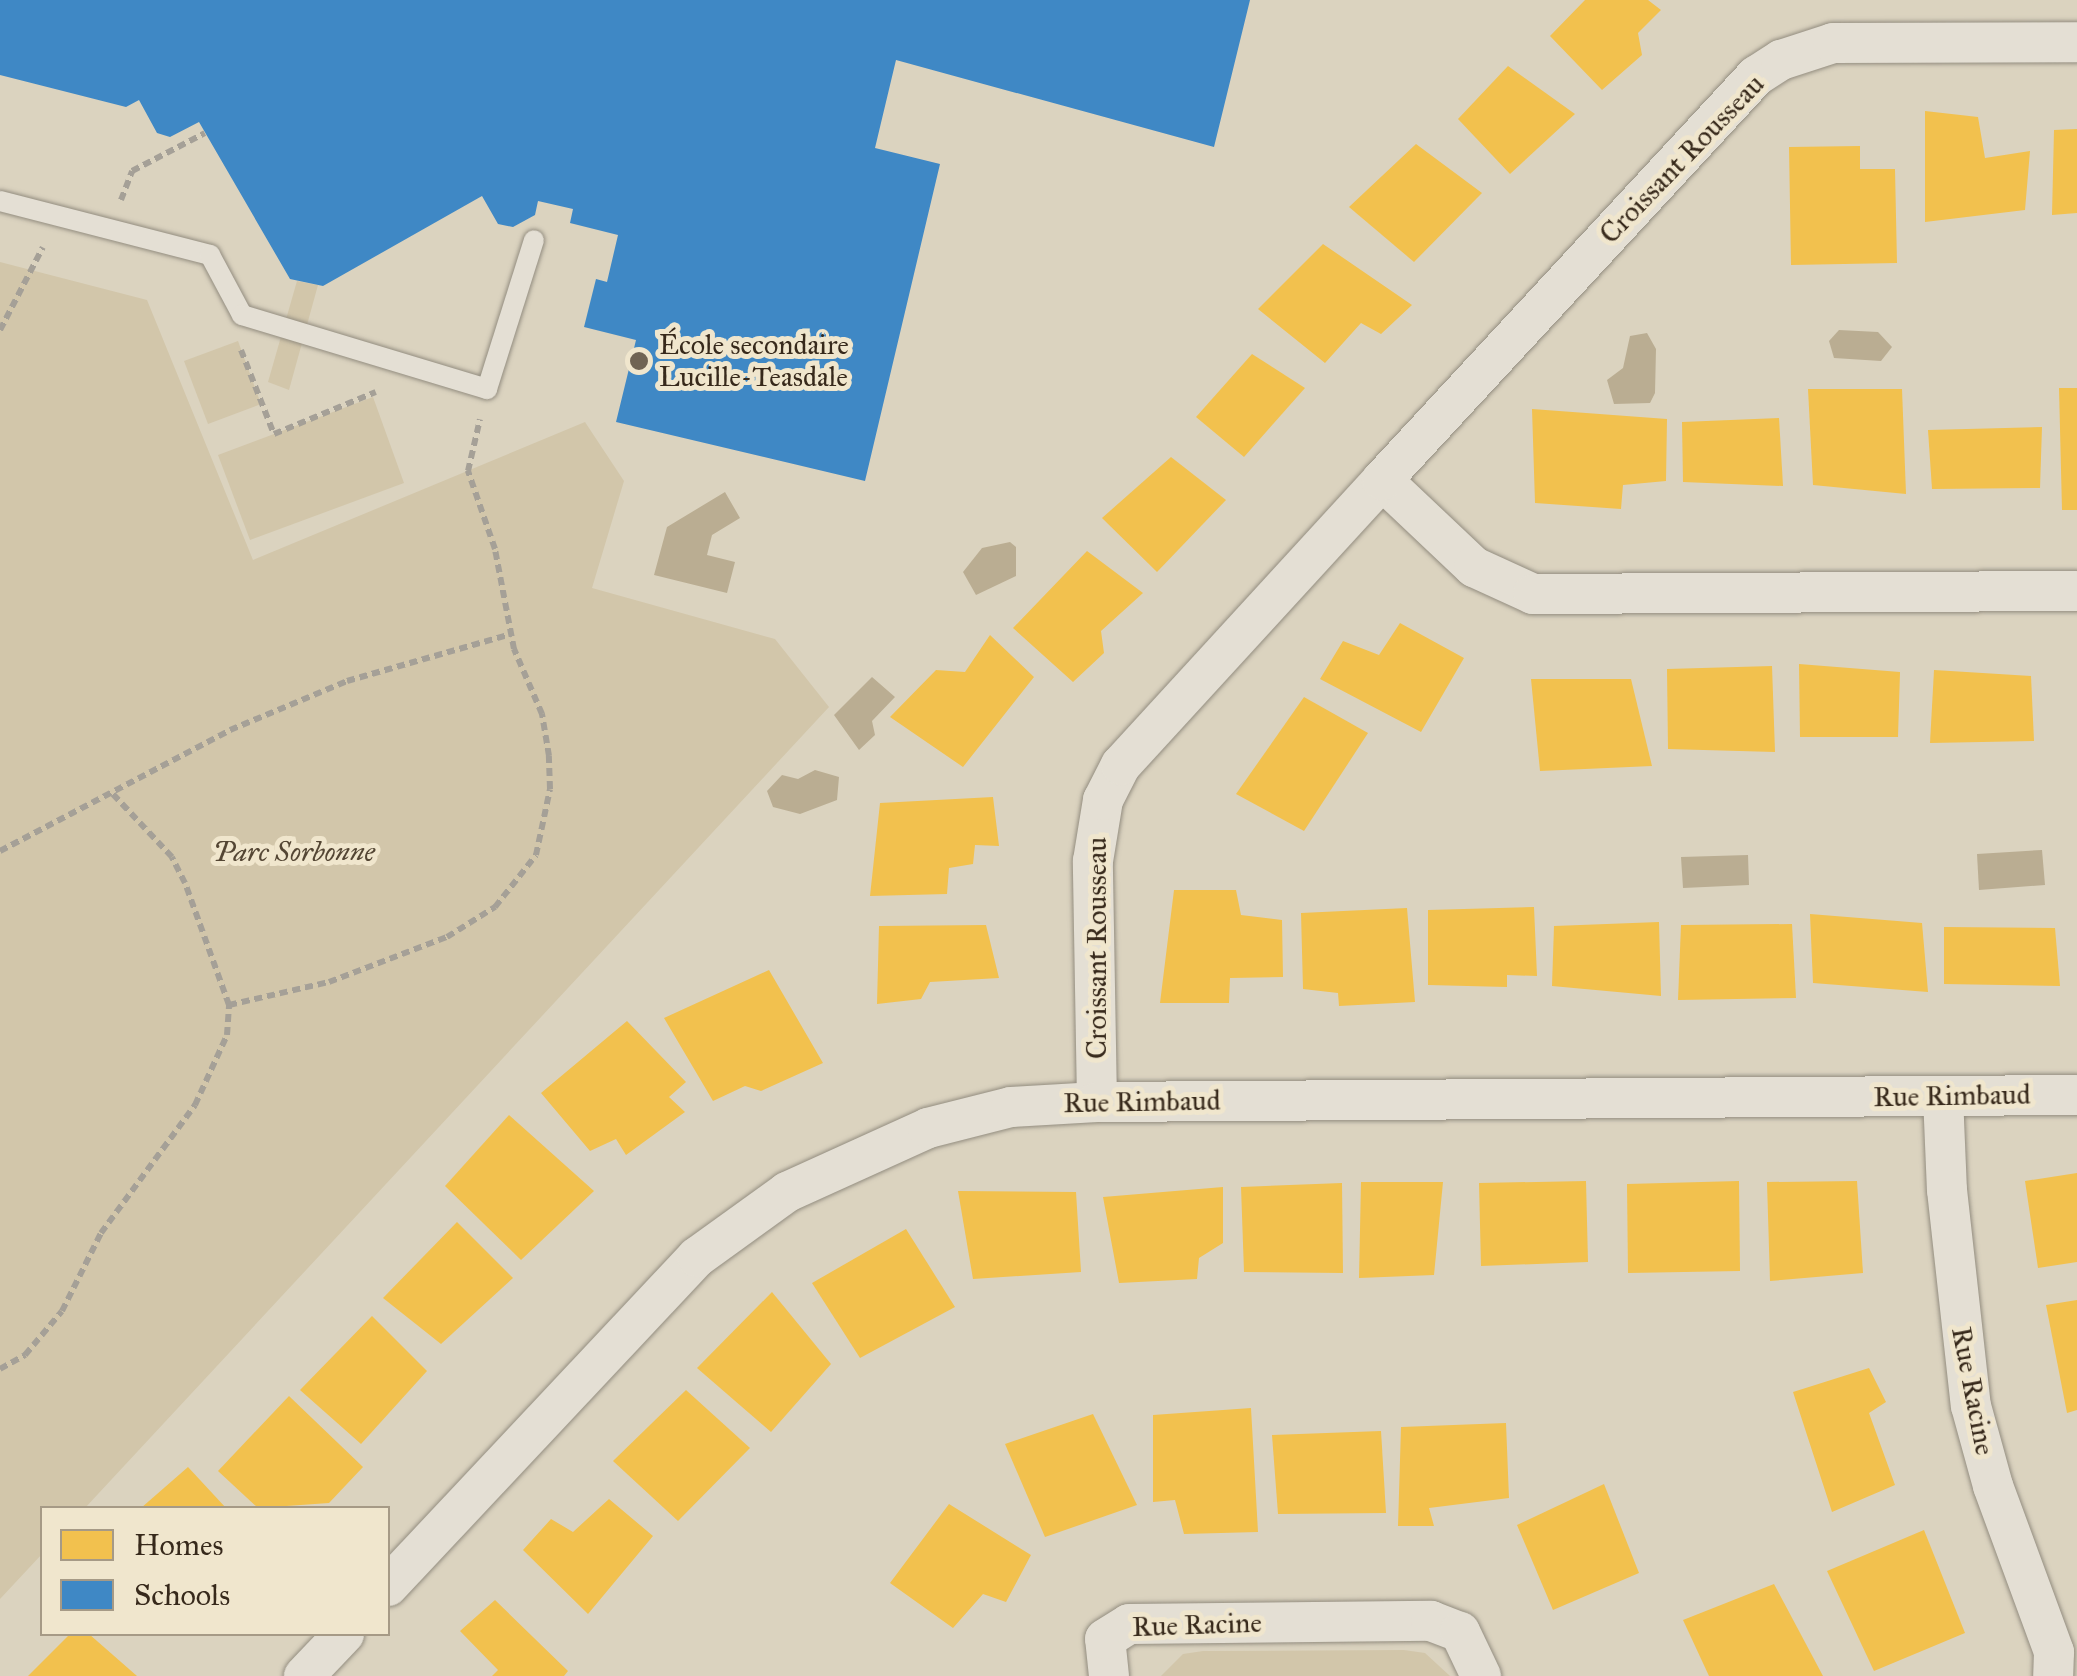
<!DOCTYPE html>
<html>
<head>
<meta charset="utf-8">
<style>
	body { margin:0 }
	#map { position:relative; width:2077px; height:1676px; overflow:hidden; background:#dbd3bf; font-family:"IM FELL Great Primer",serif }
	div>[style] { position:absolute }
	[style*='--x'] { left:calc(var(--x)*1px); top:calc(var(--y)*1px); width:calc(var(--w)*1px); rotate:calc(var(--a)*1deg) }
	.green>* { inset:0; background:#d2c6aa }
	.water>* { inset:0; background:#baad92 }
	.homes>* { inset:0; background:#f2c14e }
	.schools>* { inset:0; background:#3f88c5 }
	.path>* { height:6px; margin-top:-3px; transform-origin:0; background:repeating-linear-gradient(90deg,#a5a097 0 8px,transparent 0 13px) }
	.roads { filter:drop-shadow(0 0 2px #938d80) drop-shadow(0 0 2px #938d80) }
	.lane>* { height:20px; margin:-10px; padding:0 10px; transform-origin:10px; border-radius:10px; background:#e4dfd4 }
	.street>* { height:40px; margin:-20px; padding:0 20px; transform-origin:20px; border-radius:20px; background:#e4dfd4 }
	.dots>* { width:28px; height:28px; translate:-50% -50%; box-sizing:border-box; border:5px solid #f0e6cd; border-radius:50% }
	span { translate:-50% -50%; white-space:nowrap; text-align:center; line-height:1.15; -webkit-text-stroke:10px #f0e6cd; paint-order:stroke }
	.street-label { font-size:28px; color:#37291b }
	.poi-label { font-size:28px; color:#37291b }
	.left { translate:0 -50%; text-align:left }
	.park-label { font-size:28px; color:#544634; font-style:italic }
	.legend { position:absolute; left:40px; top:1506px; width:350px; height:130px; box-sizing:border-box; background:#f0e6cd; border:2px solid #a69a86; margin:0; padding:12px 18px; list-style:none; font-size:30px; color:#37291b }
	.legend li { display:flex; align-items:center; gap:20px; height:50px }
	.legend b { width:50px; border:2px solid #a69a86 }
</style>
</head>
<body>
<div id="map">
	<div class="green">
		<i style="clip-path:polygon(0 262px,147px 300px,253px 560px,585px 422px,624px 481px,592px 588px,775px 639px,829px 707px,85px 1508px,42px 1508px,42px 1554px,0 1599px)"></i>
		<i style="clip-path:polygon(297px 281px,318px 285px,289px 390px,268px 382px)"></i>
		<i style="clip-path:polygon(238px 341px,261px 404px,208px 424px,184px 361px)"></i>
		<i style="clip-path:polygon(373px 397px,404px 483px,250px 540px,218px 455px)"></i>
		<i style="clip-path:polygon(1404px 1650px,1425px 1653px,1450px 1676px,1161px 1676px,1183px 1654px,1203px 1651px)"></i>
	</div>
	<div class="water">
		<i style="clip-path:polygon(1839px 330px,1878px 332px,1892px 347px,1881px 361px,1834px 358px,1829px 341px)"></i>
		<i style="clip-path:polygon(1647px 333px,1656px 349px,1655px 393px,1650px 403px,1614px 404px,1607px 380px,1623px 368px,1630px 336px)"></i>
		<i style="clip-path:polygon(725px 492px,740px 518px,712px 535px,707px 555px,735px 562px,727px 593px,654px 575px,667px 527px)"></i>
		<i style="clip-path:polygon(1010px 542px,1016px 547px,1016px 576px,976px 595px,963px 572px,982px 548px)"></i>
		<i style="clip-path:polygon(872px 677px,895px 697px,872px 721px,875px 735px,859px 750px,834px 715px)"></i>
		<i style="clip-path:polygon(815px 770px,839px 777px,837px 800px,800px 814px,773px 807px,767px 791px,782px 775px,798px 779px)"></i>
		<i style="clip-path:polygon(2042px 850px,2045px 885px,1979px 890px,1977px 854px)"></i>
		<i style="clip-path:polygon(1748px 855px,1749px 885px,1683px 888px,1681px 857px)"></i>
	</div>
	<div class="homes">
		<i style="clip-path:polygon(1585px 0,1648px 0,1661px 10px,1638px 33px,1642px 55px,1602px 90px,1550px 36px)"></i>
		<i style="clip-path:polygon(1508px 66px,1575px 114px,1510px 174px,1458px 119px)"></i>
		<i style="clip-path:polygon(1925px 111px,1978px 117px,1985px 158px,2030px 151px,2025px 210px,1925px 222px)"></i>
		<i style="clip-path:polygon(2077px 129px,2077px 213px,2052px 215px,2054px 130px)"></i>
		<i style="clip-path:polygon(1416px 144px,1482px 193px,1414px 262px,1349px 207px)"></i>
		<i style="clip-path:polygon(1860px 146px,1860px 169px,1895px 169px,1897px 263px,1791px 265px,1789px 147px)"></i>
		<i style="clip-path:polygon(1323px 244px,1412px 305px,1381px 334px,1361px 323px,1325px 363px,1258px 309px)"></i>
		<i style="clip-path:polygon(1252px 354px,1305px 388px,1244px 457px,1196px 417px)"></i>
		<i style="clip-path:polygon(2059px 388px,2077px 388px,2077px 510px,2062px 510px)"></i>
		<i style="clip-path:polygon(1808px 389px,1902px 389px,1906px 494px,1813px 485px)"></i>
		<i style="clip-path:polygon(1532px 409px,1667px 419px,1666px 481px,1623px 485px,1621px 509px,1535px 503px)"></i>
		<i style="clip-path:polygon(1779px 418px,1783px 486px,1683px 482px,1682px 422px)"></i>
		<i style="clip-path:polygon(2042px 427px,2040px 488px,1932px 489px,1928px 430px)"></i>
		<i style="clip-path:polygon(1171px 457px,1226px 500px,1157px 572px,1102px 518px)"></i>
		<i style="clip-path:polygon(1087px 551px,1143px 593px,1101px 631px,1104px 653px,1073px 682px,1013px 628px)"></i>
		<i style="clip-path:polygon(1400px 623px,1464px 658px,1421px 732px,1320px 679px,1343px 641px,1379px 655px)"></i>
		<i style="clip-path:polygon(990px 635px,1034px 677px,963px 767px,890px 717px,936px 670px,965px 672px)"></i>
		<i style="clip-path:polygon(1799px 664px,1900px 672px,1898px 737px,1800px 737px)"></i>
		<i style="clip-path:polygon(1772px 666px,1775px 752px,1668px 749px,1667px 669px)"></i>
		<i style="clip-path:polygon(1934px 670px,2031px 676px,2034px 741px,1930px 743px)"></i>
		<i style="clip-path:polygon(1531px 679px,1631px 679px,1652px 766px,1540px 771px)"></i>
		<i style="clip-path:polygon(1304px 697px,1368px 733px,1304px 831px,1236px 794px)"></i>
		<i style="clip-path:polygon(993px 797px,999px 846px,975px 845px,973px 864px,949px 868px,947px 894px,870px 896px,880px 803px)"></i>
		<i style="clip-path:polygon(1174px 890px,1236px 890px,1241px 915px,1282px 920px,1283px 977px,1230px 978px,1229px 1003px,1160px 1003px)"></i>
		<i style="clip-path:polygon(1534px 907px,1537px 976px,1507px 975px,1507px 987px,1428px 985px,1428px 910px)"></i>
		<i style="clip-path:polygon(1407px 908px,1415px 1002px,1339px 1006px,1338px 993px,1303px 989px,1301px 913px)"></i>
		<i style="clip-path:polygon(1810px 914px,1922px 923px,1928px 992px,1813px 983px)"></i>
		<i style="clip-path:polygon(1659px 922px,1661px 996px,1552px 986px,1554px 926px)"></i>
		<i style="clip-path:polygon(1792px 924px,1796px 998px,1678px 1000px,1681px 925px)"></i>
		<i style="clip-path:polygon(986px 925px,999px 978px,930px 982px,921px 999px,877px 1004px,879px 926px)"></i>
		<i style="clip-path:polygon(1944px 927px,2055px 928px,2060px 986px,1944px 984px)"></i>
		<i style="clip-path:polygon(769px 970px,823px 1063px,761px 1091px,745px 1086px,713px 1101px,664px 1018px)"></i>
		<i style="clip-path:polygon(627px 1021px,686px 1082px,669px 1097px,685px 1112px,626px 1155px,616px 1139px,590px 1151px,541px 1093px)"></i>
		<i style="clip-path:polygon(509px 1115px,594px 1191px,521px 1260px,445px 1186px)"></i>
		<i style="clip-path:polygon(2077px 1173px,2077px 1262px,2038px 1268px,2025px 1181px)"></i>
		<i style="clip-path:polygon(1586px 1181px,1588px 1262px,1481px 1266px,1479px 1183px)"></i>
		<i style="clip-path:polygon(1739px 1181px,1740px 1271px,1628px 1273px,1627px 1184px)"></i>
		<i style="clip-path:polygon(1857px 1181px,1863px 1273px,1770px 1281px,1767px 1182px)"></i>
		<i style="clip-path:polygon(1361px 1182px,1443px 1182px,1434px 1275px,1359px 1278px)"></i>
		<i style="clip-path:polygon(1342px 1183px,1343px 1273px,1244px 1272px,1241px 1187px)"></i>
		<i style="clip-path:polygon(1223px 1187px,1223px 1243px,1199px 1258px,1197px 1279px,1119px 1283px,1103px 1197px)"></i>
		<i style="clip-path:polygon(958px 1191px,1076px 1192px,1081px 1272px,973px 1279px)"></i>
		<i style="clip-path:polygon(457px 1222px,513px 1278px,441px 1344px,383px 1298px)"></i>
		<i style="clip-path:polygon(906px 1229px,955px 1307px,860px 1358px,812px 1283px)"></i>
		<i style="clip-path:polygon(772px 1292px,831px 1364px,771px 1432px,697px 1368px)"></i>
		<i style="clip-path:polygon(2077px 1300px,2077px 1410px,2067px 1413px,2046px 1305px)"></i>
		<i style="clip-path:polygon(372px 1316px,427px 1371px,361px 1444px,300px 1390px)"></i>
		<i style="clip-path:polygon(1869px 1368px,1886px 1402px,1869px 1413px,1895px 1485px,1832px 1512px,1793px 1392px)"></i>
		<i style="clip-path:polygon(686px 1390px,750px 1448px,678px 1521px,613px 1461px)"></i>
		<i style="clip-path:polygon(289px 1396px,363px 1467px,329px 1503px,258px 1508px,218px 1471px)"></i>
		<i style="clip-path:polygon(1251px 1408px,1258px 1532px,1184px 1534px,1175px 1500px,1153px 1502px,1153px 1415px)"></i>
		<i style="clip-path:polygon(1093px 1414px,1137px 1505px,1045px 1537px,1005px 1444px)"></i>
		<i style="clip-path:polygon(1506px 1423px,1509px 1498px,1429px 1508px,1434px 1526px,1398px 1526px,1401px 1427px)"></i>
		<i style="clip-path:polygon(1381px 1431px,1386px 1513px,1278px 1514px,1272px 1435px)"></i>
		<i style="clip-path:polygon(188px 1467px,226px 1508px,141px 1508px)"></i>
		<i style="clip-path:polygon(1604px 1484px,1639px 1573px,1553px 1610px,1517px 1525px)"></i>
		<i style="clip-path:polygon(609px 1499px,653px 1536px,588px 1614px,523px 1550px,551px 1519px,573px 1532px)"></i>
		<i style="clip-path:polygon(949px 1504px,1031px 1555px,1006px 1602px,983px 1594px,953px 1628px,890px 1583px)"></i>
		<i style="clip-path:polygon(1924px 1530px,1965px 1633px,1874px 1671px,1827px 1571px)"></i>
		<i style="clip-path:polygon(1774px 1584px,1823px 1676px,1709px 1676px,1683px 1620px)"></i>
		<i style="clip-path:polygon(495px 1600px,568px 1671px,564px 1676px,492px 1676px,498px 1670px,460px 1631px)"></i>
		<i style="clip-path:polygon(70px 1634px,89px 1634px,137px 1676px,28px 1676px)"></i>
	</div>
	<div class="schools">
		<i style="clip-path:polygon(0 0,1250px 0,1214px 147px,896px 60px,875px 148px,940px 164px,865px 481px,616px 422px,636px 340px,584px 327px,596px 279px,607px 282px,618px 235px,570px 223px,573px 209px,538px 201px,535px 215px,513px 227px,498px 224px,482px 196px,323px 286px,290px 279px,199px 122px,170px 137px,157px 133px,139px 100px,126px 107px,0 75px)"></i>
	</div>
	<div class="path">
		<i style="--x:121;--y:200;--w:31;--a:-69"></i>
		<i style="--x:132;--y:171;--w:82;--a:-27.5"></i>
		<i style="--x:0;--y:330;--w:93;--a:-62.6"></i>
		<i style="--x:241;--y:350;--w:90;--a:68.6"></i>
		<i style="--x:274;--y:434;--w:110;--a:-22.4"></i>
		<i style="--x:0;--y:851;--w:260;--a:-27.7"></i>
		<i style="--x:230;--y:730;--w:127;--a:-22.7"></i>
		<i style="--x:347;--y:681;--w:171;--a:-16"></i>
		<i style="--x:229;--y:1005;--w:103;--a:-13"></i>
		<i style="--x:329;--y:982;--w:126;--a:-20.9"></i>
		<i style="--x:447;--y:937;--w:57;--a:-32"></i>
		<i style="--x:495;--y:907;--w:66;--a:-51.7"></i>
		<i style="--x:536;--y:855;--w:67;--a:-78"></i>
		<i style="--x:550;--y:789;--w:33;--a:-92"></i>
		<i style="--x:549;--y:756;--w:43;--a:-99.5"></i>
		<i style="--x:542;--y:714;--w:71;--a:-113.3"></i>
		<i style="--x:514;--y:649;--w:102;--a:-100.8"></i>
		<i style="--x:495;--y:549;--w:83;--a:-109.1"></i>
		<i style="--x:468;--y:471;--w:53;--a:-77"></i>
		<i style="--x:0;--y:1369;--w:29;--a:-29"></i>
		<i style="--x:25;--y:1355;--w:57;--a:-49.9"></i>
		<i style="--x:62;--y:1311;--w:87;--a:-63.4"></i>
		<i style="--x:101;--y:1233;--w:159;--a:-53.7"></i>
		<i style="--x:195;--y:1105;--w:77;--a:-65.4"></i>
		<i style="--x:227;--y:1035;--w:30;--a:-86"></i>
		<i style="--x:229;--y:1005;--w:130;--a:-109.8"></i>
		<i style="--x:185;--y:883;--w:29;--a:-117"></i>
		<i style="--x:172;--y:857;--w:88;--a:-133.2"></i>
	</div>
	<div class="roads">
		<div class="lane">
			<i style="--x:0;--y:201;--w:217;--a:14.4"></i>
			<i style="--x:210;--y:255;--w:68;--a:61.9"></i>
			<i style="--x:242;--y:315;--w:256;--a:16.8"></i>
			<i style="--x:487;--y:389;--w:156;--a:-72.5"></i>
		</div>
		<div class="street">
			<i style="--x:1382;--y:480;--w:127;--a:43.4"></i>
			<i style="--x:1474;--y:567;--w:65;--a:24.6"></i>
			<i style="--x:1533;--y:594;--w:544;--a:-0.32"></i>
			<i style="--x:1943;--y:1096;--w:94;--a:87.6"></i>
			<i style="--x:1947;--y:1190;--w:217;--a:83.7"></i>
			<i style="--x:1971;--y:1406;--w:83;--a:74.6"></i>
			<i style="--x:1993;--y:1486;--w:177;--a:69.8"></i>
			<i style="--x:2054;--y:1652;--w:24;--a:92"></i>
			<i style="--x:1097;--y:1102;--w:241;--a:-91"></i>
			<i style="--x:1093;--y:861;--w:62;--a:-80.7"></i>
			<i style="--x:1103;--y:800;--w:39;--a:-63"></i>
			<i style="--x:1121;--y:765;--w:386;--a:-47.5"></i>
			<i style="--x:1382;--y:480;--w:551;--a:-47.21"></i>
			<i style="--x:1756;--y:76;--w:30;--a:-33"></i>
			<i style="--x:1781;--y:60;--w:55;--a:-18.1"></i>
			<i style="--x:1833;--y:43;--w:244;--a:-0.2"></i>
			<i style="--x:388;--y:1586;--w:451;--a:-46.8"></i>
			<i style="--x:697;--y:1257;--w:111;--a:-35.8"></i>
			<i style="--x:787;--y:1192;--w:155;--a:-24.4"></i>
			<i style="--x:928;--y:1128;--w:86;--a:-14.2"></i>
			<i style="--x:1011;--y:1107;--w:86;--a:-3.3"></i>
			<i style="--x:1097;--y:1102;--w:980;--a:-0.41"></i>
			<i style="--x:304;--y:1676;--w:58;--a:-46.4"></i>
			<i style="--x:1109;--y:1676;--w:37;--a:-96"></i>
			<i style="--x:1105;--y:1639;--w:28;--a:-32"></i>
			<i style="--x:1129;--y:1624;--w:302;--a:-0.6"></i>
			<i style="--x:1431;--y:1621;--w:31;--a:21"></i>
			<i style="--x:1460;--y:1632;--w:49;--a:64.5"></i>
		</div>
	</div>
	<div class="dots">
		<i style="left:639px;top:361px;background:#706454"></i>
	</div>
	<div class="street-label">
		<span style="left:1682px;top:159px;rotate:-46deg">Croissant Rousseau</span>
		<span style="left:1097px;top:948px;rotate:-90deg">Croissant Rousseau</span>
		<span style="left:1952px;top:1096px;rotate:-1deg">Rue Rimbaud</span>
		<span style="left:1142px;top:1102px;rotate:-1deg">Rue Rimbaud</span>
		<span style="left:1973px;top:1391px;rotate:79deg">Rue Racine</span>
		<span style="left:1197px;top:1625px;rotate:-2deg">Rue Racine</span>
	</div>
	<div class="poi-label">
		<span class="left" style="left:659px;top:361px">École secondaire<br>Lucille-Teasdale</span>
	</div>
	<div class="park-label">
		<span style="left:294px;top:852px">Parc Sorbonne</span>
	</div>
	<ul class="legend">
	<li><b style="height:28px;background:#f2c14e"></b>Homes</li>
	<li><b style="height:28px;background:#3f88c5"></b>Schools</li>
	</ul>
</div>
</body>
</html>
